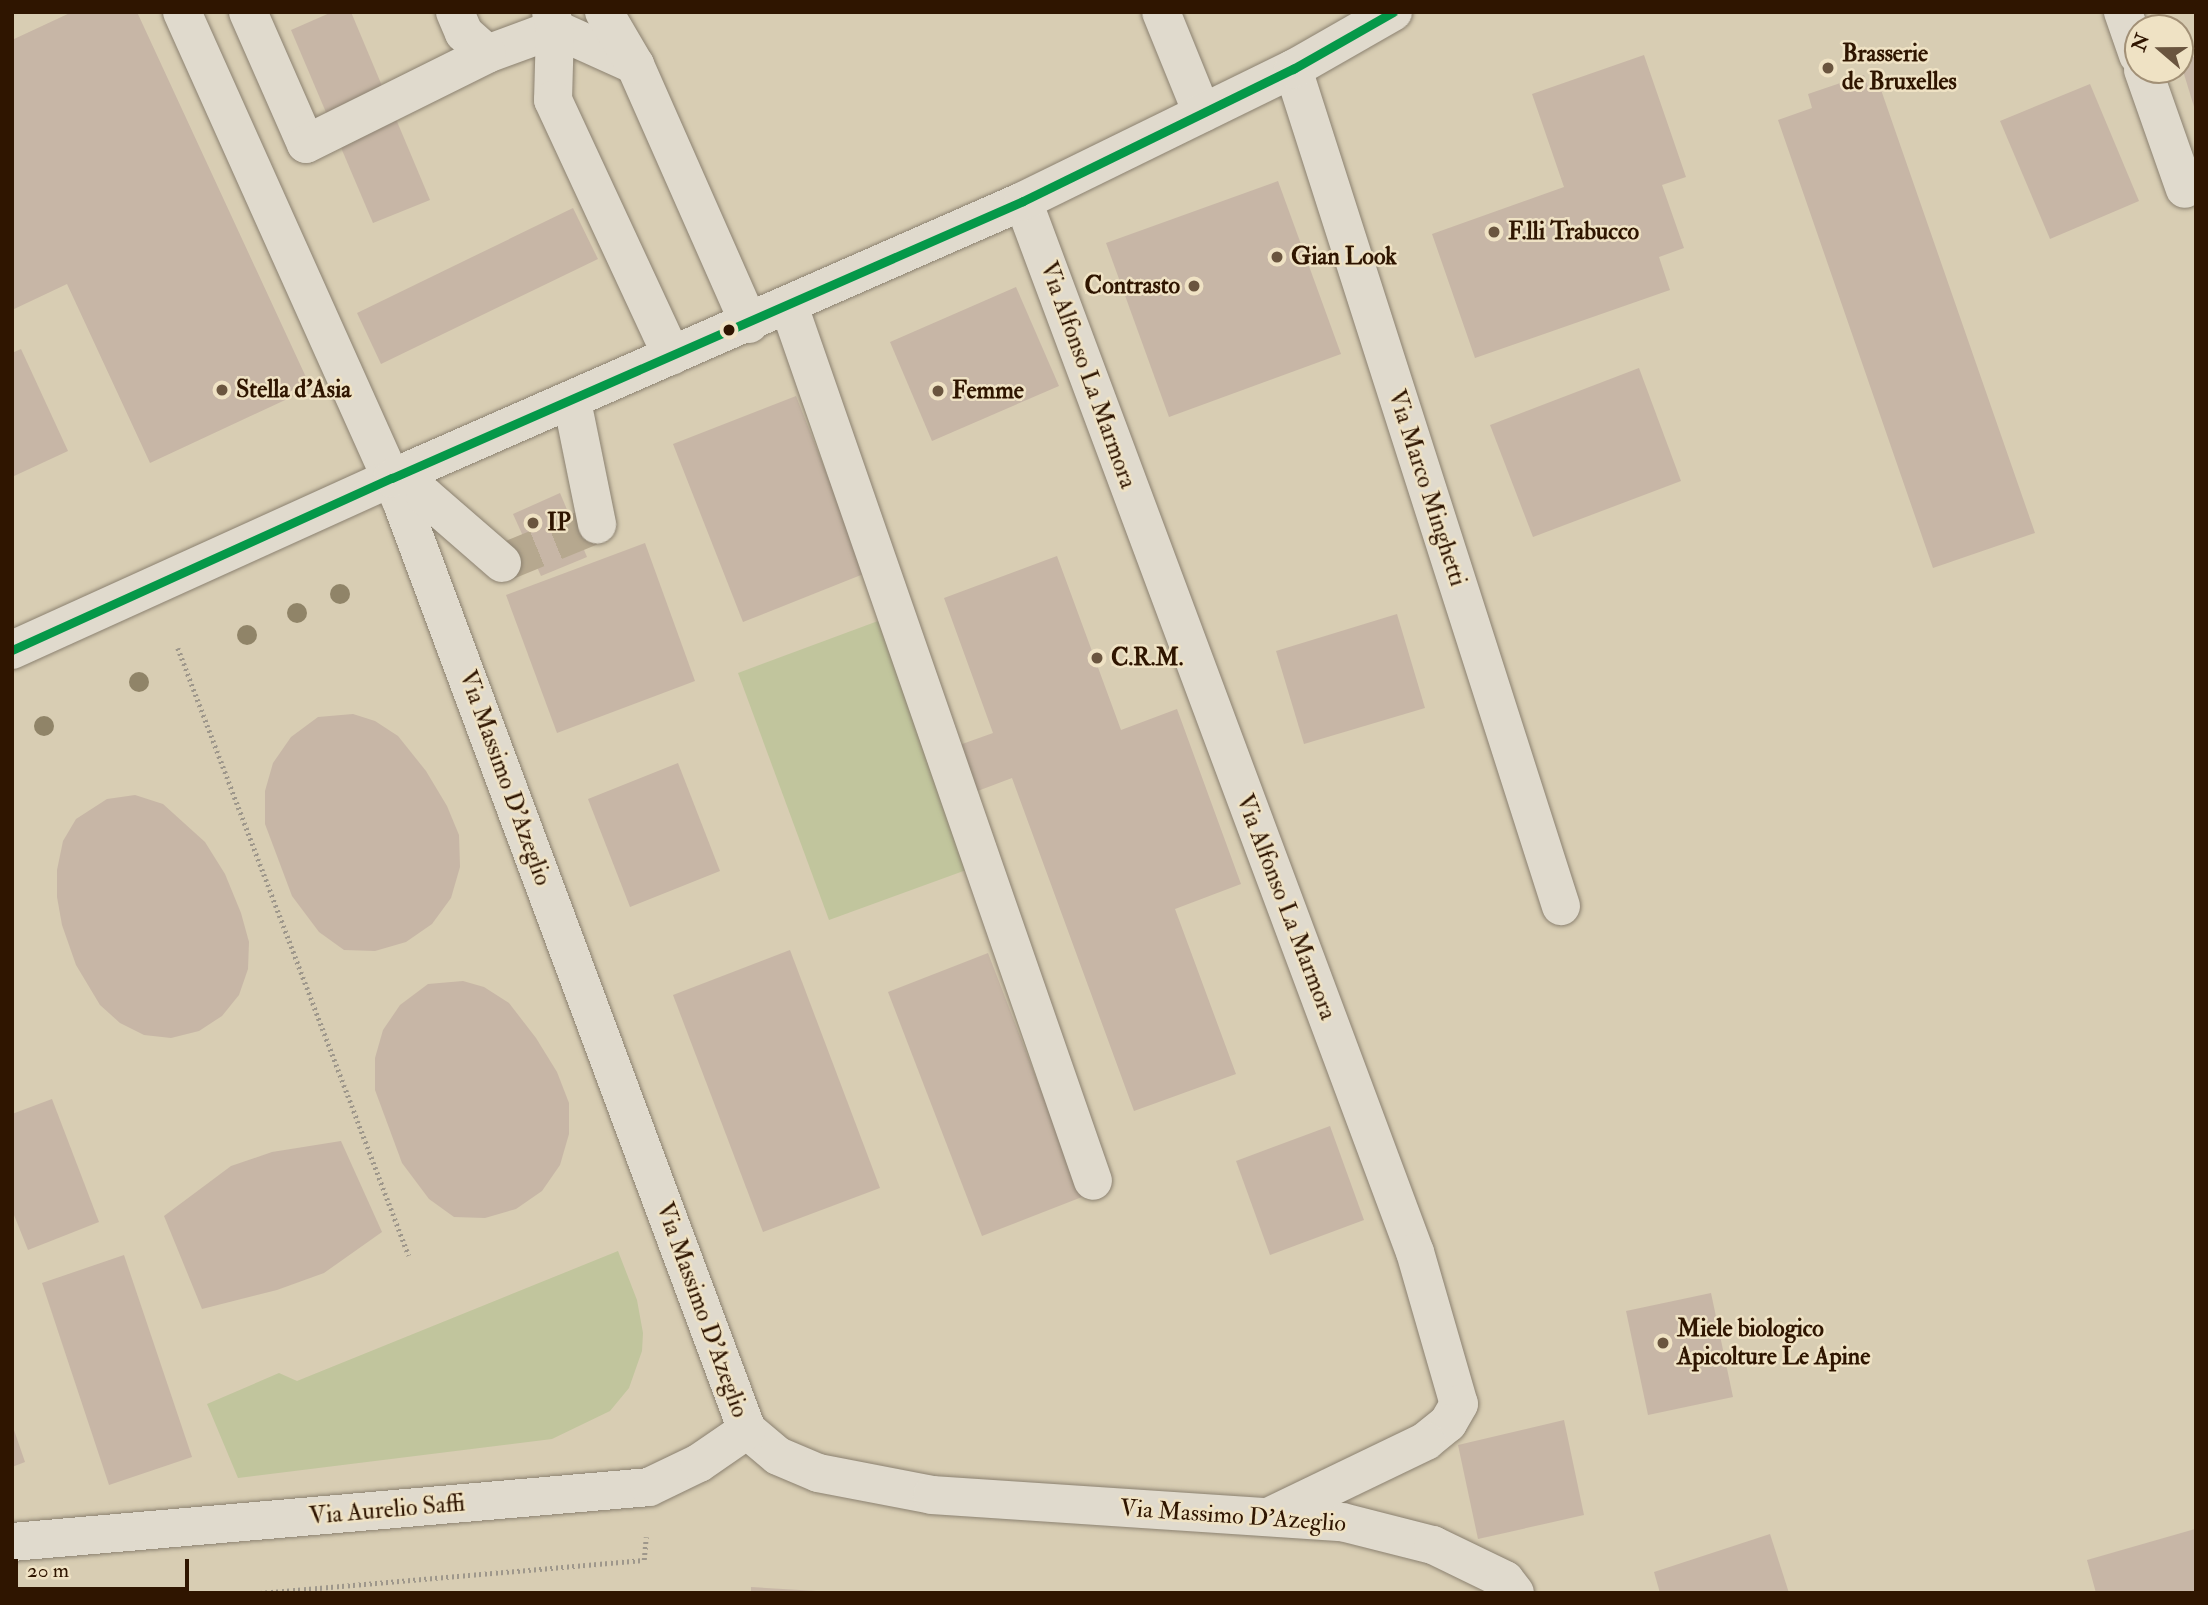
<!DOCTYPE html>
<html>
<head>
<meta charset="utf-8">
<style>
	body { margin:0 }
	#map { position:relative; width:2208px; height:1605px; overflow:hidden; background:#d8cdb3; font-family:"IM FELL Double Pica",serif }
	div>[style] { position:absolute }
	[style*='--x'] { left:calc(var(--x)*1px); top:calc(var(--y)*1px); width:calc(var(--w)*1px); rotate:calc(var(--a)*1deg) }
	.green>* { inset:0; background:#c1c59d }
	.building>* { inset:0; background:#c7b6a6 }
	.minor-tunnel>* { height:38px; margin-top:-19px; transform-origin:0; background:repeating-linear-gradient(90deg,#b6a88f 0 38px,transparent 0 57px) }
	.path>* { height:4.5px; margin-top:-2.25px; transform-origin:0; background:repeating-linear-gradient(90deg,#9e978b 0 2px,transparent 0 5.5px) }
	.roads { filter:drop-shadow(0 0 2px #8b8170) drop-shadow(0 0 2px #8b8170) }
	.minor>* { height:38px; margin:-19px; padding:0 19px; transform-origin:19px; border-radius:19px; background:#e0dacd }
	.bus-1>* { height:9px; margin:-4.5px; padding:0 4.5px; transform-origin:4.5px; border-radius:4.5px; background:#059849 }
	.trees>* { width:20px; height:20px; margin:-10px; border-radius:50%; background:#908468 }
	.dots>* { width:19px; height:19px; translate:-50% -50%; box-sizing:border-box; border:4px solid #efe2c4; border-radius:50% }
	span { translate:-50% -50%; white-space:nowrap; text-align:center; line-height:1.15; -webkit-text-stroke:5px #efe2c4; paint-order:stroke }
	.poi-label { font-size:24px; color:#2f1500; font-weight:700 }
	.left { translate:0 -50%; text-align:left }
	.right { translate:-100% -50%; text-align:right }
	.street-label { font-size:24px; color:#2f1500 }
	.frame { position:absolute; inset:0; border:14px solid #2f1500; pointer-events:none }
	.north { position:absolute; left:2124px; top:14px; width:70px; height:70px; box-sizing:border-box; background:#efe2c4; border:2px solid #a29076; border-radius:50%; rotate:290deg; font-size:19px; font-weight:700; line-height:28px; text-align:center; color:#2f1500 }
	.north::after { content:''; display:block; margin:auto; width:24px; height:32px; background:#6a553f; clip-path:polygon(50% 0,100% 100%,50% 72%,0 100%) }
	.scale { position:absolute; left:14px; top:1559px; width:175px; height:32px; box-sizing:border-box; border:4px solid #2f1500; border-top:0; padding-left:9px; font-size:21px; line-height:24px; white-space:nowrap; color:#2f1500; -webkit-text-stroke:5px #efe2c4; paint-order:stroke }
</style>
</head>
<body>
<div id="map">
	<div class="green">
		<i style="clip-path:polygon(878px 621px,969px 869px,829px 920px,738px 673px)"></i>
		<i style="clip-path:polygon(618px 1251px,637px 1300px,643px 1333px,642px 1351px,629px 1388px,610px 1411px,552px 1439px,238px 1478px,207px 1404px,279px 1373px,297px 1381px)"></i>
	</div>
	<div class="building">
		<i style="clip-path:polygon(72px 12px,137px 12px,311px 388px,150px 463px,67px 284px,12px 310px,12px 40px)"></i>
		<i style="clip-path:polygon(332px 12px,351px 12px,430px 200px,373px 223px,291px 30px)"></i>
		<i style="clip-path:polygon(1644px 55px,1686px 177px,1662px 185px,1684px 248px,1659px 257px,1670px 290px,1475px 358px,1432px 234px,1564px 187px,1532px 94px)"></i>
		<i style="clip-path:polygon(2196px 56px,2196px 110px,2195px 110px,2180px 61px)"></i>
		<i style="clip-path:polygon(1864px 75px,1868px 87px,1879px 84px,2035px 533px,1933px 568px,1778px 120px,1812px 108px,1808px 94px)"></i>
		<i style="clip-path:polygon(2090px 84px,2139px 201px,2050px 239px,2000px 121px)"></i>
		<i style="clip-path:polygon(1278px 181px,1341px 354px,1169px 417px,1106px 243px)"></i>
		<i style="clip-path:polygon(573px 208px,598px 259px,381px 364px,357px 313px)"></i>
		<i style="clip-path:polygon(1016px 287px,1059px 386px,932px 441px,890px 342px)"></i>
		<i style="clip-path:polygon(21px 349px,68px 451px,12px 477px,12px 353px)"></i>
		<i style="clip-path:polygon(1639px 368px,1681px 481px,1533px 537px,1490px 425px)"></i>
		<i style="clip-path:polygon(796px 396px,866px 573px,743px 622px,673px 444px)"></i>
		<i style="clip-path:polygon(560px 493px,587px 557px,541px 576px,513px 514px)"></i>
		<i style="clip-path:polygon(645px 543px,695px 681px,557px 733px,506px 595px)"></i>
		<i style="clip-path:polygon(1057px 556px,1121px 730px,1177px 709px,1241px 884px,1175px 909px,1236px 1074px,1134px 1111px,1012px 778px,967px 795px,951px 748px,993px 733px,944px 598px)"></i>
		<i style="clip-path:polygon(1397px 614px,1425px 708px,1304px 744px,1276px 651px)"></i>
		<i style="clip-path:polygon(353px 714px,375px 721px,398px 736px,426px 771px,447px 806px,459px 835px,460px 867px,451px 898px,432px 924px,406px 942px,375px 951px,344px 950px,319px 932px,292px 896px,265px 824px,265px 791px,273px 763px,291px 737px,318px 717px)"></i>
		<i style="clip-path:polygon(678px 763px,720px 871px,630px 907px,588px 799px)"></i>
		<i style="clip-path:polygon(135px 795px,163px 804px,205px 842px,225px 874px,241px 913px,249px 942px,248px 969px,239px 995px,222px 1016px,199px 1031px,171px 1038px,144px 1035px,120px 1023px,100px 1005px,76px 965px,62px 925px,57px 897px,57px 870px,63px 841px,76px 819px,107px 799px)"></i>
		<i style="clip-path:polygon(790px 950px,880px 1188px,763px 1232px,673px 995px)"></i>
		<i style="clip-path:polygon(988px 953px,1082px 1197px,982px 1236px,888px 992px)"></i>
		<i style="clip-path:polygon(463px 981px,484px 987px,509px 1003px,536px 1038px,557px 1072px,569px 1103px,569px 1134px,560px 1165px,542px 1191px,516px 1209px,485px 1218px,454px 1217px,429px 1199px,402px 1163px,375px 1090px,375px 1058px,383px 1030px,400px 1005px,428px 984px)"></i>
		<i style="clip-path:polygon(52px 1099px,99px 1222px,28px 1250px,12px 1210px,12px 1114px)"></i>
		<i style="clip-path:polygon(1330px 1126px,1364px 1220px,1270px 1255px,1236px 1161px)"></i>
		<i style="clip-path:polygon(341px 1141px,382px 1232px,324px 1273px,277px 1290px,202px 1309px,164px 1216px,231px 1166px,272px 1152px)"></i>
		<i style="clip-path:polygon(124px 1255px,192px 1457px,109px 1485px,42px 1283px)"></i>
		<i style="clip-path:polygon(1711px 1293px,1733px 1397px,1648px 1415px,1626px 1311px)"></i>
		<i style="clip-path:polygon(1564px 1420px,1584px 1515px,1478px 1539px,1458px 1445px)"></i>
		<i style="clip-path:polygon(13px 1427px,25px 1462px,12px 1467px,12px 1428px)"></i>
		<i style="clip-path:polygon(2195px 1529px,2196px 1593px,2096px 1593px,2087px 1560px)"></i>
		<i style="clip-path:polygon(1770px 1534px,1789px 1593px,1660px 1593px,1654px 1572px)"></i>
		<i style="clip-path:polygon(751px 1587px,816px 1591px,816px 1593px,751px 1593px)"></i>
	</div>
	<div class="minor-tunnel">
		<i style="--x:502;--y:563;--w:103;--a:-22.3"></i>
	</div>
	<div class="path">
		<i style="--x:178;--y:648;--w:650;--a:69.2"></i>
		<i style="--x:260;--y:1593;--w:385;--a:-4.9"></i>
		<i style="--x:644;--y:1560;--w:23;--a:-85"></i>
	</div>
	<div class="roads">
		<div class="minor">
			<i style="--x:182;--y:12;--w:538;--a:65.86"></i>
			<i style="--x:402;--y:503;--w:989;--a:69.59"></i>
			<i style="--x:747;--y:1430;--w:40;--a:40"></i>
			<i style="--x:778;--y:1456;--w:43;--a:23"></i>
			<i style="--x:818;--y:1473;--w:116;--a:10.9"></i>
			<i style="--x:932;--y:1495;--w:411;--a:3.8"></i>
			<i style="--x:1342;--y:1522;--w:94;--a:14.2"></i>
			<i style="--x:1433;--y:1545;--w:80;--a:25.9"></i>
			<i style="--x:1505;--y:1580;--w:16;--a:52"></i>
			<i style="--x:248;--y:12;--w:144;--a:66.3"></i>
			<i style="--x:306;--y:144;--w:202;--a:-26.4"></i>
			<i style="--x:487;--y:54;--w:72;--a:-20.2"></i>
			<i style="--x:555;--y:29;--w:88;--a:24.2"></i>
			<i style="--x:635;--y:65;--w:283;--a:66.2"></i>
			<i style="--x:455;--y:12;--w:23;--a:67"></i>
			<i style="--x:464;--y:33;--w:31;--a:42"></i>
			<i style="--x:551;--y:12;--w:17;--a:77"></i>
			<i style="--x:555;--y:29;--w:71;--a:91.6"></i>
			<i style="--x:553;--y:100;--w:282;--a:65.1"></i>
			<i style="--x:604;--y:12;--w:61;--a:59.7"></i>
			<i style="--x:1161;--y:12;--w:109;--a:67.9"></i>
			<i style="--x:2123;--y:12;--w:46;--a:70.8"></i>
			<i style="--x:1293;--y:69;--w:879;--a:72.25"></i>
			<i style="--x:2143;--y:70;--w:126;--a:70.6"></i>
			<i style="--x:1023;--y:201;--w:1122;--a:69.55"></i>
			<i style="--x:1415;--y:1252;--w:158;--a:73.9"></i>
			<i style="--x:1459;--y:1404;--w:22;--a:120"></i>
			<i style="--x:1448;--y:1423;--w:28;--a:141"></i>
			<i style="--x:1426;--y:1441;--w:173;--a:154.3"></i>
			<i style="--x:789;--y:306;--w:926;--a:70.84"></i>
			<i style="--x:572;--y:401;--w:126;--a:78.5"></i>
			<i style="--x:392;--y:478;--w:38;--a:29"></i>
			<i style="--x:425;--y:496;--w:102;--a:41"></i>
			<i style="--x:12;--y:650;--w:417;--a:-24.4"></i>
			<i style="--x:392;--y:478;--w:689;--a:-23.7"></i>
			<i style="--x:1023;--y:201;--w:301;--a:-26.1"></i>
			<i style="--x:1293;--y:69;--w:115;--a:-29.7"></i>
			<i style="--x:12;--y:1542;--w:639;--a:-4.93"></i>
			<i style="--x:649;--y:1487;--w:55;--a:-25.6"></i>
			<i style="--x:699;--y:1463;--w:58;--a:-34.5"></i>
		</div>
	</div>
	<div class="bus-1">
		<i style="--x:12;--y:650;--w:417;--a:-24.4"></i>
		<i style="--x:392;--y:478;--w:689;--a:-23.7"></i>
		<i style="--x:1023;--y:201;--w:301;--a:-26.1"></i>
		<i style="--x:1293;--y:69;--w:115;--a:-29.7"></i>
	</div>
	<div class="trees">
		<i style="left:340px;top:594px"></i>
		<i style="left:297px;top:613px"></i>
		<i style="left:247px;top:635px"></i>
		<i style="left:139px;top:682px"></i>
		<i style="left:44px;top:726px"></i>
	</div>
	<div class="dots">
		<i style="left:1828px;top:68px;background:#6a553f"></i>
		<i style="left:1494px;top:232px;background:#6a553f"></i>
		<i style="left:1277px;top:257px;background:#6a553f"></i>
		<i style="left:1194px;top:286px;background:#6a553f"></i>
		<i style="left:729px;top:330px;background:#2f1500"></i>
		<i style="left:222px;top:390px;background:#6a553f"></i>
		<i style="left:938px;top:391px;background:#6a553f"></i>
		<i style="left:533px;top:523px;background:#6a553f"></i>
		<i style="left:1097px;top:658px;background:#6a553f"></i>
		<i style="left:1663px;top:1343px;background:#6a553f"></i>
	</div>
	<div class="poi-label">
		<span class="left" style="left:1842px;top:68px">Brasserie<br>de Bruxelles</span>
		<span class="left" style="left:1508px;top:232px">F.lli Trabucco</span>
		<span class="left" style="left:1291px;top:257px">Gian Look</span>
		<span class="right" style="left:1180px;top:286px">Contrasto</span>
		<span class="left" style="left:236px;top:390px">Stella d'Asia</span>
		<span class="left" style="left:952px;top:391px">Femme</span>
		<span class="left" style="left:547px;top:523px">IP</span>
		<span class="left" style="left:1111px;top:658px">C.R.M.</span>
		<span class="left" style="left:1677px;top:1343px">Miele biologico<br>Apicolture Le Apine</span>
	</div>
	<div class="street-label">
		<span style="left:1088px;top:375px;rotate:70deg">Via Alfonso La Marmora</span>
		<span style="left:1427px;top:488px;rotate:72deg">Via Marco Minghetti</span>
		<span style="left:505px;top:778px;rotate:70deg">Via Massimo D'Azeglio</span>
		<span style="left:1286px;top:907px;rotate:69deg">Via Alfonso La Marmora</span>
		<span style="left:702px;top:1310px;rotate:70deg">Via Massimo D'Azeglio</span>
		<span style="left:387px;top:1510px;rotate:-5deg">Via Aurelio Saffi</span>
		<span style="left:1233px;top:1516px;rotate:4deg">Via Massimo D'Azeglio</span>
	</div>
	<div class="frame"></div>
	<div class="north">N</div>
	<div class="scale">20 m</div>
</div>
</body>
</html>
